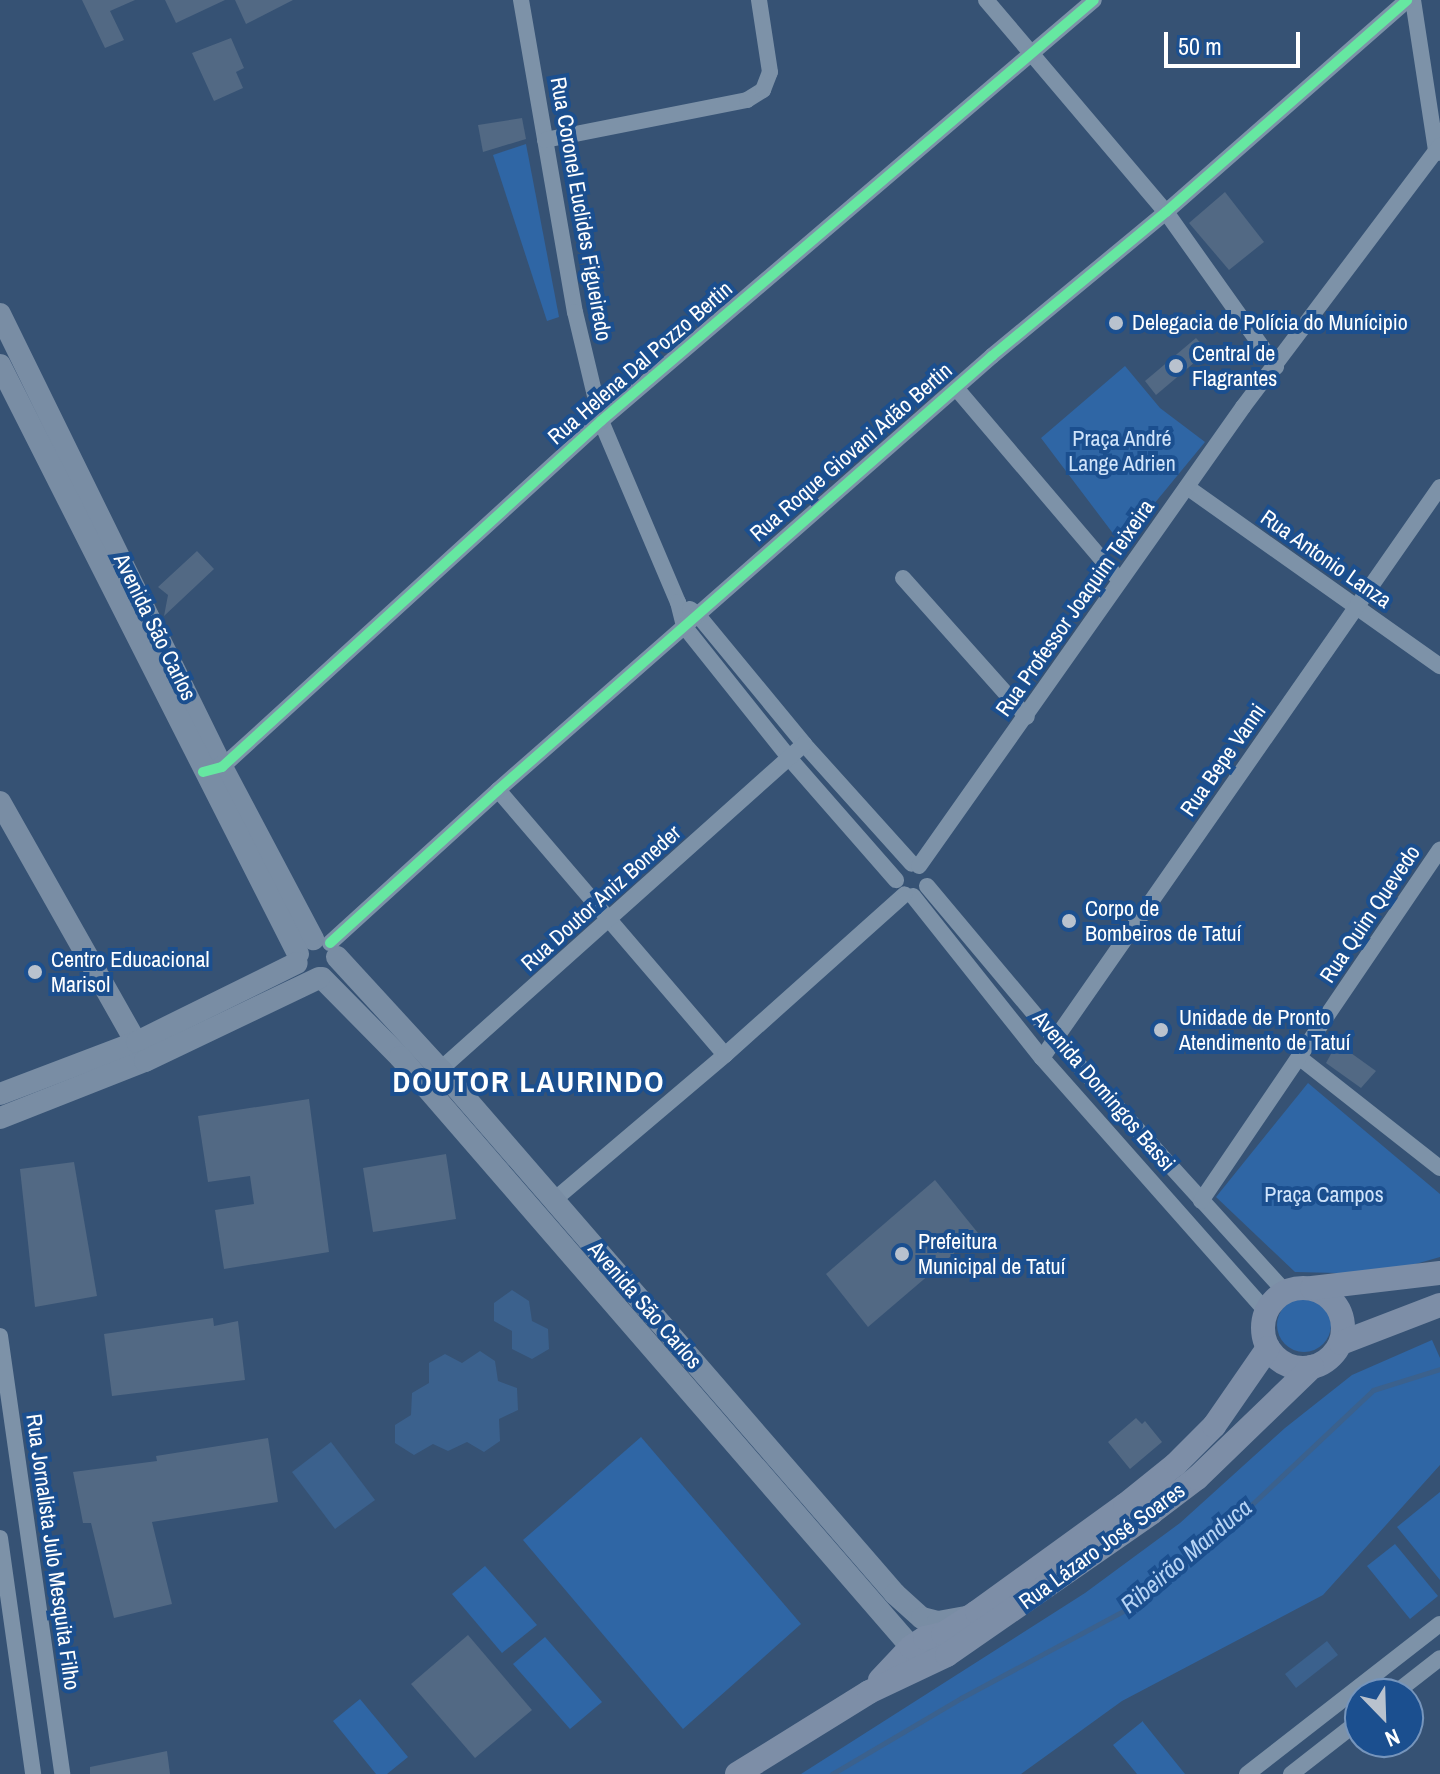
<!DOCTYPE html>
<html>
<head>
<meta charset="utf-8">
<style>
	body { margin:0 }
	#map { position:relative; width:1440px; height:1774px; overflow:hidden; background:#365274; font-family:"Archivo Narrow",sans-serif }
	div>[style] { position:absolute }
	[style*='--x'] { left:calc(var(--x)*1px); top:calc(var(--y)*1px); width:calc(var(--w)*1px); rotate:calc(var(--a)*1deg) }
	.green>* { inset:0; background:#2f66a5 }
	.round { border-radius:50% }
	.water>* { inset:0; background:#3b618d }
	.stream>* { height:5px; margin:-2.5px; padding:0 2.5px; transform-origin:2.5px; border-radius:2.5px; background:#3b618d }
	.building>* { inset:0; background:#526984 }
	.street>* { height:16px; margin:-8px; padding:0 8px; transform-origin:8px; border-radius:8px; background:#7d92a8 }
	.secondary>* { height:22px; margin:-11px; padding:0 11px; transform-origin:11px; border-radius:11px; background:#798da4 }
	.primary>* { height:24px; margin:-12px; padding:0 12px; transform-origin:12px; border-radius:12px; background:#7d8ea7 }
	.primary>.ring { margin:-12px; padding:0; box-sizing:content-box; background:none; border:24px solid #7d8ea7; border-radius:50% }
	.cycleway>* { height:10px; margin:-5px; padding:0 5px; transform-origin:5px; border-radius:5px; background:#66e7a1 }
	.dots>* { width:22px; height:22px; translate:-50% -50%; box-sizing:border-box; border:4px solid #1b4f8f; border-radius:50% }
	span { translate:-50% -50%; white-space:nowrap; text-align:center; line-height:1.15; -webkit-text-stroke:8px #1b4f8f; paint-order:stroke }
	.street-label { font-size:22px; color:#fff }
	.poi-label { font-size:22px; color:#fff }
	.left { translate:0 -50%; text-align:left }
	.park-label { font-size:22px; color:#cfe3fa }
	.water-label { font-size:24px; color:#b5d3f5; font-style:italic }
	.district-label { font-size:30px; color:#fff; font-weight:700; letter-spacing:2px }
	.north { position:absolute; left:1344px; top:1678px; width:80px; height:80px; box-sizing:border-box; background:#1b4f8f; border:2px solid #7695bc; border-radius:50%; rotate:157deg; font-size:22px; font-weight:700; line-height:32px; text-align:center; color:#fff }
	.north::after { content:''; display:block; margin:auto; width:28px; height:36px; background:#b9c2ce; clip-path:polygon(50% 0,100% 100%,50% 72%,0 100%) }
	.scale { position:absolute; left:1164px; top:32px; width:136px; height:36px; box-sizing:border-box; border:4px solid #fff; border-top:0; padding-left:10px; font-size:24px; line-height:28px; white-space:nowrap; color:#fff; -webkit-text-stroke:6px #1b4f8f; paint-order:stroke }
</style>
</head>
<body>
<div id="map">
	<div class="green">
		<i style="clip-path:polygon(526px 144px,559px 317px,547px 321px,493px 155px)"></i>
		<i style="clip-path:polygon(1125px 366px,1160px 408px,1205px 442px,1121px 544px,1041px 438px)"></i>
		<i style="clip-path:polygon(1308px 1083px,1440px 1194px,1440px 1257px,1381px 1274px,1295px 1272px,1216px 1197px)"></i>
		<i class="round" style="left:1277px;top:1298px;width:54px;height:54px"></i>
		<i style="clip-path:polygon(1432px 1340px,1440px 1358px,1440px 1465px,1323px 1595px,1122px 1701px,1021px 1774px,801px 1774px,1085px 1593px,1180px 1523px,1285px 1428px,1352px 1375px)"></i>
		<i style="clip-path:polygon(641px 1437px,801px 1624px,683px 1729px,523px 1540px)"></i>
		<i style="clip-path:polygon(1440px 1492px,1440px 1580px,1397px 1527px)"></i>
		<i style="clip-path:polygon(1395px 1544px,1438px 1596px,1410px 1619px,1367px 1566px)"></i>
		<i style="clip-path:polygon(485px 1566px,537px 1625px,502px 1653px,452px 1594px)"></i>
		<i style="clip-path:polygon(545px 1637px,602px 1702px,570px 1729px,513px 1664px)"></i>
		<i style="clip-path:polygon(360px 1699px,408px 1757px,387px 1774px,376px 1774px,333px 1721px)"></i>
		<i style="clip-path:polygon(1143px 1721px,1143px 1722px,1185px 1774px,1137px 1774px,1113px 1745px)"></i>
	</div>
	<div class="water">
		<i style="clip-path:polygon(512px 1290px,529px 1301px,532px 1321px,548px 1329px,549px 1349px,532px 1359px,512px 1349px,512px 1331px,494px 1321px,494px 1303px)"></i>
		<i style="clip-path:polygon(480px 1351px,495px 1361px,498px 1381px,517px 1388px,518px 1410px,499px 1419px,500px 1441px,484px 1452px,467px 1442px,448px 1451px,433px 1444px,414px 1455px,395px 1443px,395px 1425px,411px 1415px,412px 1393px,429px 1383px,429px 1363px,445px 1354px,462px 1363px)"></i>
		<i style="clip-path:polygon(331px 1442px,375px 1500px,335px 1529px,292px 1472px)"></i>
		<i style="clip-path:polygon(1327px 1641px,1338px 1655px,1296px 1688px,1285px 1674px)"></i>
	</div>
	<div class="stream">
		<i style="--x:832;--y:1774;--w:150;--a:-30.5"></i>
		<i style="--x:961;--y:1698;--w:201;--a:-28.2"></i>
		<i style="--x:1138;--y:1603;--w:145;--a:-40.8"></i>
		<i style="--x:1248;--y:1508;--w:172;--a:-43.3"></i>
		<i style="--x:1373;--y:1390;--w:70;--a:-17.4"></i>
	</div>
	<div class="building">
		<i style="clip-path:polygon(82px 0,135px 0,110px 11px,124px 40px,105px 48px)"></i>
		<i style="clip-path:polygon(165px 0,225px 0,176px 23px)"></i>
		<i style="clip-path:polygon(235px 0,293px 0,246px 24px)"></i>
		<i style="clip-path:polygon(231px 38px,244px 68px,236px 72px,243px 88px,214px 101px,192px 53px)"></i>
		<i style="clip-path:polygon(522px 118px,526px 139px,483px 152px,478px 125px)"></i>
		<i style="clip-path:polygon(1225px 192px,1264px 242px,1229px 270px,1189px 223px)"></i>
		<i style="clip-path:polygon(1196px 338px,1208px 351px,1156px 395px,1145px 381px)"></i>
		<i style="clip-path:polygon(197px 551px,214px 569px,164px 616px,168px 595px,158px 587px)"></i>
		<i style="clip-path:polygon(1337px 1043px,1376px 1071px,1361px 1088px,1326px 1063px)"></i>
		<i style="clip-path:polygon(309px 1099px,329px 1252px,224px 1269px,215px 1210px,254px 1204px,250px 1176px,208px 1182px,198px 1116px)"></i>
		<i style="clip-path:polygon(446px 1154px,456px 1219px,373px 1232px,363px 1168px)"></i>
		<i style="clip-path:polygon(74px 1162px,97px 1296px,35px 1307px,20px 1169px)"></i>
		<i style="clip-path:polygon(935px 1180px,978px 1233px,868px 1327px,826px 1274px)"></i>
		<i style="clip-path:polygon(213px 1318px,214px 1326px,238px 1321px,245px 1380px,112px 1396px,104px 1334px)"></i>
		<i style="clip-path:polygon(1136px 1418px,1142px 1424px,1145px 1421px,1162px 1442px,1130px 1469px,1108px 1442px)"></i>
		<i style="clip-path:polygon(268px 1438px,278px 1502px,152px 1522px,172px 1604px,114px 1618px,91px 1523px,83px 1523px,73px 1472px,157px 1461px,156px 1456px)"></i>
		<i style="clip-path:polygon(468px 1635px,532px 1710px,475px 1758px,411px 1684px)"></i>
		<i style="clip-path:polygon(167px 1751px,170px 1774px,90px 1774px,90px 1767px)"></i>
	</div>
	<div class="street">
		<i style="--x:521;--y:0;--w:317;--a:80.2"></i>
		<i style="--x:575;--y:312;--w:112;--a:76.6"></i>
		<i style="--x:601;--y:421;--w:197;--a:67"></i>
		<i style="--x:678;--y:602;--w:25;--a:76"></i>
		<i style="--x:684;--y:626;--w:170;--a:51.4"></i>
		<i style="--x:790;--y:759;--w:161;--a:48.8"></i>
		<i style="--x:986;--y:0;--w:278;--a:49.7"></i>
		<i style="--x:1166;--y:212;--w:190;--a:54.6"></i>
		<i style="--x:1413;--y:0;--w:153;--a:81.3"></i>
		<i style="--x:1436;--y:151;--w:4;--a:27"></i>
		<i style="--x:545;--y:140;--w:206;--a:-11.2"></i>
		<i style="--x:747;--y:100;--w:19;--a:-32"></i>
		<i style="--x:763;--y:90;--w:19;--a:-69"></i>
		<i style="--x:770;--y:72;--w:73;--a:-98.7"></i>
		<i style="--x:956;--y:388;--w:253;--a:49.6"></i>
		<i style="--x:1187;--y:487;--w:310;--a:35.3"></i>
		<i style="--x:903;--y:578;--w:186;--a:48.3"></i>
		<i style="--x:690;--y:609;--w:9;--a:36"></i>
		<i style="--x:697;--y:614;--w:168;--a:50.5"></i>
		<i style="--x:804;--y:744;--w:161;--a:48"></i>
		<i style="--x:213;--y:769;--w:9;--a:-13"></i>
		<i style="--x:222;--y:767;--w:513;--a:-42.39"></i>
		<i style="--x:601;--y:421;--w:648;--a:-40.5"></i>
		<i style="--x:498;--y:790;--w:349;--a:49.4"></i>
		<i style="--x:919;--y:866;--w:562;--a:-54.78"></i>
		<i style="--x:1243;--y:407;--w:327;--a:-53"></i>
		<i style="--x:927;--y:886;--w:201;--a:50"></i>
		<i style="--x:1056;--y:1040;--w:341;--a:47.7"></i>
		<i style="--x:913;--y:896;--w:207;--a:51.5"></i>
		<i style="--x:1042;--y:1058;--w:338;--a:48.5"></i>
		<i style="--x:330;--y:943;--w:227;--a:-42.3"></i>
		<i style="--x:498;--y:790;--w:658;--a:-41.3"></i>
		<i style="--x:992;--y:356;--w:226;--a:-39.6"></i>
		<i style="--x:1166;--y:212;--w:321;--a:-41.3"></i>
		<i style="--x:1042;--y:1058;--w:696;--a:-55.12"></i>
		<i style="--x:1300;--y:1058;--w:178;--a:38.2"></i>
		<i style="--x:433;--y:1076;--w:498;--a:-41.8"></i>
		<i style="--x:554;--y:1200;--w:224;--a:-40.3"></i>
		<i style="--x:725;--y:1055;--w:241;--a:-41.8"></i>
		<i style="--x:1201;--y:1201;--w:425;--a:-55.8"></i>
		<i style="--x:0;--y:1336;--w:442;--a:81.9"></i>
		<i style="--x:0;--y:1538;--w:238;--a:82"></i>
		<i style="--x:1394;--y:1694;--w:58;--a:-38"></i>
		<i style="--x:1247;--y:1774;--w:244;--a:-37.9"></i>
		<i style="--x:1291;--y:1774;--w:88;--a:-38"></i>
	</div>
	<div class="secondary">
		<i style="--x:0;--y:314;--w:504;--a:63.89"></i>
		<i style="--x:222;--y:767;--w:195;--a:62.1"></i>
		<i style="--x:0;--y:365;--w:660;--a:63.16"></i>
		<i style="--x:0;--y:802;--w:291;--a:60.5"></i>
		<i style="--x:337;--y:957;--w:154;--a:47.4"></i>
		<i style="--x:441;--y:1070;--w:693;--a:49.09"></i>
		<i style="--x:895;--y:1594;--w:36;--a:42"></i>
		<i style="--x:922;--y:1618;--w:16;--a:14"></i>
		<i style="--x:938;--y:1622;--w:28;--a:-10"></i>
		<i style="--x:322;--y:978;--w:111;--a:45.4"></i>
		<i style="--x:400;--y:1057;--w:781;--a:49.1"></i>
		<i style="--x:911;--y:1647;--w:15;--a:23"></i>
		<i style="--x:0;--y:1094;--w:147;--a:-20.8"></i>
		<i style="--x:137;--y:1042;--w:178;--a:-26.3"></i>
		<i style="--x:0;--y:1118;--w:156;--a:-21.5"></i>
		<i style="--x:145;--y:1061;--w:193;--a:-25.5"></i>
	</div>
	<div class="primary">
		<i class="ring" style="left:1263px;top:1288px;width:56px;height:56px"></i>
		<i style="--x:1312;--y:1288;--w:129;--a:-6.7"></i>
		<i style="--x:1341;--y:1343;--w:106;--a:-21"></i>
		<i style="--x:880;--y:1680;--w:45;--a:-46.8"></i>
		<i style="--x:911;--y:1647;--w:17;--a:-33"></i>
		<i style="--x:925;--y:1638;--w:18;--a:-13"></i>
		<i style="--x:943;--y:1634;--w:40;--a:-32.9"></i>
		<i style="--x:977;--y:1612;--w:183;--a:-35.9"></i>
		<i style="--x:1125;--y:1505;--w:65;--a:-38.8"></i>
		<i style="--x:1176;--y:1464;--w:54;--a:-45"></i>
		<i style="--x:1214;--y:1426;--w:95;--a:-55.3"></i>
		<i style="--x:737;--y:1774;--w:155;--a:-31.8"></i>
		<i style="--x:869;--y:1692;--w:86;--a:-25.4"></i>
		<i style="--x:947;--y:1655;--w:249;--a:-34.8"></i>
		<i style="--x:1151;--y:1513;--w:58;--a:-37.3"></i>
		<i style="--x:1197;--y:1478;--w:160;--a:-44"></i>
	</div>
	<div class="cycleway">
		<i style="--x:203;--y:772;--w:20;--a:-15"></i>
		<i style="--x:222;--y:767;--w:513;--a:-42.39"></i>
		<i style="--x:601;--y:421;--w:648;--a:-40.5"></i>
		<i style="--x:330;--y:943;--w:227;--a:-42.3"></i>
		<i style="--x:498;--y:790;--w:658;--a:-41.3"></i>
		<i style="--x:992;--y:356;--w:226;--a:-39.6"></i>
		<i style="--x:1166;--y:212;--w:321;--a:-41.3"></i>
	</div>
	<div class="dots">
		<i style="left:1116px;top:323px;background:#b9c2ce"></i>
		<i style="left:1176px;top:366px;background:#b9c2ce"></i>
		<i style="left:1069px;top:921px;background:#b9c2ce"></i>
		<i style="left:35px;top:972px;background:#b9c2ce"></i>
		<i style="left:1161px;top:1030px;background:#b9c2ce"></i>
		<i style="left:902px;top:1254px;background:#b9c2ce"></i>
	</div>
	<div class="street-label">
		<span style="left:581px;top:209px;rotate:80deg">Rua Coronel Euclides Figueiredo</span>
		<span style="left:640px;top:363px;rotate:-41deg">Rua Helena Dal Pozzo Bertin</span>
		<span style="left:851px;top:452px;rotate:-41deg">Rua Roque Giovani Adão Bertin</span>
		<span style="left:1326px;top:559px;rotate:35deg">Rua Antonio Lanza</span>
		<span style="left:1075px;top:608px;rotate:-55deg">Rua Professor Joaquim Teixeira</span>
		<span style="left:155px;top:627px;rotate:64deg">Avenida São Carlos</span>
		<span style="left:1223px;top:760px;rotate:-55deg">Rua Bepe Vanni</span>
		<span style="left:601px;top:898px;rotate:-42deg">Rua Doutor Aniz Boneder</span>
		<span style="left:1370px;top:914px;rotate:-56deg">Rua Quim Quevedo</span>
		<span style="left:1104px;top:1091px;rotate:49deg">Avenida Domingos Bassi</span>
		<span style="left:645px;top:1305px;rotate:49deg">Avenida São Carlos</span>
		<span style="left:1102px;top:1546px;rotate:-36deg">Rua Lázaro José Soares</span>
		<span style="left:53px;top:1552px;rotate:82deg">Rua Jornalista Julo Mesquita Filho</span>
	</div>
	<div class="poi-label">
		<span class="left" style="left:1132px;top:323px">Delegacia de Polícia do Munícipio</span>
		<span class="left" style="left:1192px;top:366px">Central de<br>Flagrantes</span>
		<span class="left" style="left:1085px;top:921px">Corpo de<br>Bombeiros de Tatuí</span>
		<span class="left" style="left:51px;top:972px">Centro Educacional<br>Marisol</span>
		<span class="left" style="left:1179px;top:1030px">Unidade de Pronto<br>Atendimento de Tatuí</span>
		<span class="left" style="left:918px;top:1254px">Prefeitura<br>Municipal de Tatuí</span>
	</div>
	<div class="park-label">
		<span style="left:1122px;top:451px">Praça André<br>Lange Adrien</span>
		<span style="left:1324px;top:1195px">Praça Campos</span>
	</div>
	<div class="water-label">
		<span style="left:1186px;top:1556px;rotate:-40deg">Ribeirão Manduca</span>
	</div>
	<div class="district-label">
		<span style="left:529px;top:1081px">DOUTOR LAURINDO</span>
	</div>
	<div class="north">N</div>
	<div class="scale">50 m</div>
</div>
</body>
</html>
